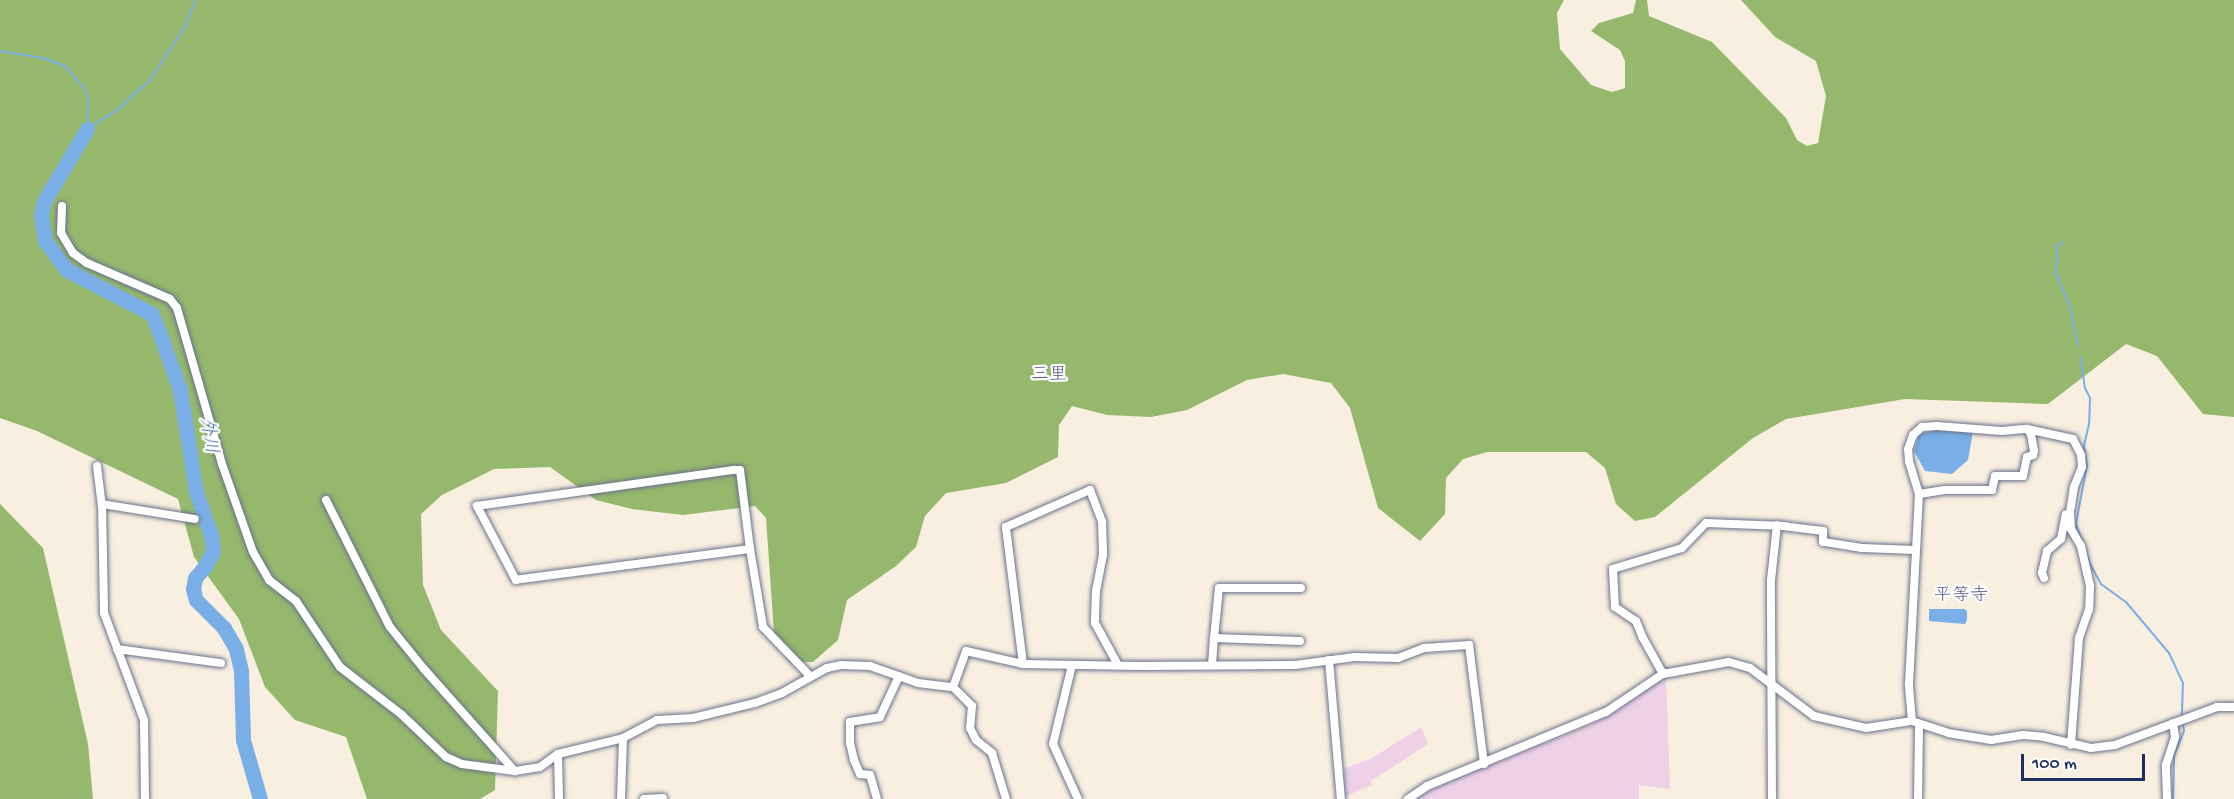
<!DOCTYPE html>
<html>
<head>
<meta charset="utf-8">
<style>
	body { margin:0 }
	#map { position:relative; width:2234px; height:799px; overflow:hidden; background:#f9efe0; font-family:"Gochi Hand","Klee One",sans-serif }
	div>[style] { position:absolute }
	[style*='--x'] { left:calc(var(--x)*1px); top:calc(var(--y)*1px); width:calc(var(--w)*1px); rotate:calc(var(--a)*1deg) }
	.built>* { inset:0; background:#eed0e7 }
	.forest>* { inset:0; background:#95b86c }
	.water>* { inset:0; background:#7aaee7 }
	.stream>* { height:2px; margin:-1px; padding:0 1px; transform-origin:1px; border-radius:1px; background:#7aaee7 }
	.river>* { height:15px; margin:-7.5px; padding:0 7.5px; transform-origin:7.5px; border-radius:7.5px; background:#7aaee7 }
	.roads { filter:drop-shadow(0 0 2px #69728c) drop-shadow(0 0 2px #69728c) }
	.minor>* { height:8px; margin:-4px; padding:0 4px; transform-origin:4px; border-radius:4px; background:#fff }
	span { translate:-50% -50%; white-space:nowrap; text-align:center; line-height:1.15; -webkit-text-stroke:4.5px #fff; paint-order:stroke }
	.neighbourhood-label { font-size:18px; color:#595986 }
	.water-label { font-size:18px; color:#3c5b8e; font-style:italic }
	.scale { position:absolute; left:2021px; top:754px; width:124px; height:27px; box-sizing:border-box; border:3px solid #1b2f5e; border-top:0; padding-left:8px; font-size:18px; line-height:21px; white-space:nowrap; color:#1b2f5e; -webkit-text-stroke:4px #fff; paint-order:stroke }
</style>
</head>
<body>
<div id="map">
	<div class="built">
		<i style="clip-path:polygon(1666px 677px,1670px 789px,1639px 785px,1639px 799px,1415px 799px,1431px 789px,1590px 725px,1631px 696px)"></i>
		<i style="clip-path:polygon(1421px 727px,1428px 744px,1371px 781px,1372px 785px,1344px 797px,1341px 770px,1372px 758px)"></i>
	</div>
	<div class="forest">
		<i style="clip-path:polygon(0 0,1564px 0,1557px 13px,1560px 49px,1591px 85px,1612px 92px,1625px 88px,1625px 61px,1620px 50px,1591px 31px,1599px 23px,1633px 13px,1636px 0,1647px 0,1649px 16px,1712px 42px,1786px 118px,1797px 140px,1807px 146px,1818px 143px,1826px 96px,1816px 61px,1775px 37px,1741px 0,2234px 0,2234px 417px,2203px 414px,2157px 356px,2126px 344px,2048px 404px,1905px 399px,1786px 419px,1753px 438px,1655px 517px,1635px 521px,1616px 504px,1605px 468px,1586px 452px,1487px 452px,1463px 459px,1446px 478px,1445px 514px,1420px 541px,1378px 508px,1350px 408px,1331px 383px,1283px 374px,1247px 380px,1187px 410px,1151px 417px,1107px 415px,1072px 406px,1059px 425px,1058px 457px,1006px 483px,946px 493px,925px 516px,916px 547px,896px 566px,847px 600px,838px 640px,813px 662px,789px 662px,774px 633px,766px 518px,755px 506px,683px 515px,632px 509px,596px 500px,550px 467px,494px 469px,442px 495px,421px 514px,423px 585px,441px 630px,498px 691px,495px 790px,480px 799px,367px 799px,346px 737px,295px 720px,265px 687px,239px 619px,194px 557px,178px 499px,37px 431px,0 418px)"></i>
		<i style="clip-path:polygon(0 504px,43px 548px,88px 744px,93px 799px,0 799px)"></i>
	</div>
	<div class="water">
		<i style="clip-path:polygon(1935px 430px,1973px 431px,1968px 460px,1952px 474px,1925px 471px,1914px 451px,1919px 434px)"></i>
		<i style="clip-path:polygon(1929px 609px,1964px 609px,1967px 611px,1967px 620px,1965px 624px,1929px 621px)"></i>
	</div>
	<div class="stream">
		<i style="--x:0;--y:51;--w:43;--a:9.5"></i>
		<i style="--x:42;--y:58;--w:24;--a:19"></i>
		<i style="--x:65;--y:66;--w:29;--a:49"></i>
		<i style="--x:84;--y:88;--w:13;--a:72"></i>
		<i style="--x:88;--y:100;--w:29;--a:92"></i>
		<i style="--x:87;--y:129;--w:36;--a:-32"></i>
		<i style="--x:117;--y:110;--w:45;--a:-42.3"></i>
		<i style="--x:150;--y:80;--w:60;--a:-56.6"></i>
		<i style="--x:183;--y:30;--w:33;--a:-67"></i>
		<i style="--x:2063;--y:242;--w:8;--a:150"></i>
		<i style="--x:2056;--y:246;--w:14;--a:82"></i>
		<i style="--x:2058;--y:260;--w:12;--a:104"></i>
		<i style="--x:2055;--y:272;--w:34;--a:66"></i>
		<i style="--x:2069;--y:303;--w:44;--a:78.2"></i>
		<i style="--x:2081;--y:357;--w:31;--a:83"></i>
		<i style="--x:2085;--y:388;--w:11;--a:63"></i>
		<i style="--x:2090;--y:398;--w:26;--a:92"></i>
		<i style="--x:2089;--y:424;--w:23;--a:103"></i>
		<i style="--x:2084;--y:446;--w:19;--a:81"></i>
		<i style="--x:2087;--y:465;--w:60;--a:100.6"></i>
		<i style="--x:2076;--y:524;--w:42;--a:70.7"></i>
		<i style="--x:2090;--y:564;--w:23;--a:61"></i>
		<i style="--x:2101;--y:584;--w:31;--a:36"></i>
		<i style="--x:2126;--y:602;--w:67;--a:49.9"></i>
		<i style="--x:2169;--y:653;--w:33;--a:65"></i>
		<i style="--x:2183;--y:683;--w:35;--a:92"></i>
		<i style="--x:2173;--y:799;--w:43;--a:-88.7"></i>
		<i style="--x:2174;--y:756;--w:27;--a:-68"></i>
		<i style="--x:2184;--y:731;--w:8;--a:-97"></i>
	</div>
	<div class="river">
		<i style="--x:87;--y:129;--w:84;--a:120.8"></i>
		<i style="--x:44;--y:201;--w:14;--a:102"></i>
		<i style="--x:41;--y:215;--w:26;--a:81"></i>
		<i style="--x:45;--y:241;--w:36;--a:53"></i>
		<i style="--x:67;--y:270;--w:96;--a:27.4"></i>
		<i style="--x:152;--y:314;--w:28;--a:69"></i>
		<i style="--x:162;--y:340;--w:53;--a:70.2"></i>
		<i style="--x:180;--y:390;--w:103;--a:81.1"></i>
		<i style="--x:196;--y:492;--w:46;--a:70.8"></i>
		<i style="--x:211;--y:535;--w:16;--a:83"></i>
		<i style="--x:213;--y:551;--w:16;--a:117"></i>
		<i style="--x:206;--y:565;--w:17;--a:130"></i>
		<i style="--x:195;--y:578;--w:11;--a:100"></i>
		<i style="--x:193;--y:589;--w:11;--a:75"></i>
		<i style="--x:196;--y:600;--w:40;--a:45"></i>
		<i style="--x:224;--y:628;--w:24;--a:60"></i>
		<i style="--x:236;--y:649;--w:23;--a:77"></i>
		<i style="--x:241;--y:671;--w:69;--a:88.3"></i>
		<i style="--x:243;--y:740;--w:61;--a:73.9"></i>
	</div>
	<div class="roads">
		<div class="minor">
			<i style="--x:62;--y:206;--w:27;--a:92"></i>
			<i style="--x:61;--y:233;--w:23;--a:59"></i>
			<i style="--x:73;--y:253;--w:17;--a:36"></i>
			<i style="--x:87;--y:263;--w:90;--a:23.4"></i>
			<i style="--x:170;--y:299;--w:11;--a:52"></i>
			<i style="--x:177;--y:308;--w:162;--a:73.9"></i>
			<i style="--x:222;--y:464;--w:93;--a:70.6"></i>
			<i style="--x:253;--y:552;--w:32;--a:60"></i>
			<i style="--x:269;--y:580;--w:34;--a:38"></i>
			<i style="--x:296;--y:601;--w:79;--a:56.3"></i>
			<i style="--x:340;--y:667;--w:78;--a:37.7"></i>
			<i style="--x:402;--y:715;--w:61;--a:43.7"></i>
			<i style="--x:446;--y:757;--w:17;--a:24"></i>
			<i style="--x:462;--y:764;--w:53;--a:7.5"></i>
			<i style="--x:515;--y:771;--w:25;--a:-9"></i>
			<i style="--x:540;--y:767;--w:22;--a:-36"></i>
			<i style="--x:558;--y:754;--w:67;--a:-13.8"></i>
			<i style="--x:623;--y:738;--w:38;--a:-28"></i>
			<i style="--x:657;--y:720;--w:36;--a:-3"></i>
			<i style="--x:693;--y:718;--w:64;--a:-13.6"></i>
			<i style="--x:755;--y:703;--w:29;--a:-20"></i>
			<i style="--x:782;--y:693;--w:51;--a:-29.1"></i>
			<i style="--x:827;--y:668;--w:14;--a:-12"></i>
			<i style="--x:841;--y:665;--w:29;--a:2"></i>
			<i style="--x:870;--y:666;--w:51;--a:19.5"></i>
			<i style="--x:918;--y:683;--w:35;--a:7"></i>
			<i style="--x:953;--y:687;--w:38;--a:-70"></i>
			<i style="--x:966;--y:651;--w:58;--a:12.8"></i>
			<i style="--x:1023;--y:664;--w:116;--a:1"></i>
			<i style="--x:1139;--y:666;--w:156;--a:-0.4"></i>
			<i style="--x:1295;--y:665;--w:60;--a:-7.7"></i>
			<i style="--x:1354;--y:657;--w:44;--a:1.3"></i>
			<i style="--x:1398;--y:658;--w:28;--a:-21"></i>
			<i style="--x:1424;--y:648;--w:45;--a:-3.8"></i>
			<i style="--x:1469;--y:645;--w:120;--a:82.8"></i>
			<i style="--x:97;--y:466;--w:38;--a:83"></i>
			<i style="--x:102;--y:504;--w:109;--a:88.9"></i>
			<i style="--x:104;--y:613;--w:114;--a:69.5"></i>
			<i style="--x:144;--y:720;--w:79;--a:89.3"></i>
			<i style="--x:733;--y:470;--w:7;--a:0"></i>
			<i style="--x:740;--y:470;--w:80;--a:82.8"></i>
			<i style="--x:750;--y:549;--w:236;--a:172.5"></i>
			<i style="--x:516;--y:580;--w:84;--a:-117.8"></i>
			<i style="--x:477;--y:506;--w:259;--a:-8"></i>
			<i style="--x:1919;--y:494;--w:26;--a:-9"></i>
			<i style="--x:1945;--y:490;--w:47;--a:0"></i>
			<i style="--x:1992;--y:490;--w:14;--a:-78"></i>
			<i style="--x:1995;--y:476;--w:28;--a:0"></i>
			<i style="--x:2023;--y:476;--w:19;--a:-78"></i>
			<i style="--x:2027;--y:457;--w:6;--a:-18"></i>
			<i style="--x:2033;--y:455;--w:4;--a:-76"></i>
			<i style="--x:2034;--y:451;--w:17;--a:-100"></i>
			<i style="--x:2031;--y:434;--w:6;--a:-129"></i>
			<i style="--x:326;--y:500;--w:142;--a:63.3"></i>
			<i style="--x:390;--y:627;--w:54;--a:51"></i>
			<i style="--x:424;--y:669;--w:137;--a:48.3"></i>
			<i style="--x:102;--y:504;--w:94;--a:9.2"></i>
			<i style="--x:750;--y:549;--w:79;--a:80.5"></i>
			<i style="--x:763;--y:627;--w:68;--a:46.2"></i>
			<i style="--x:1915;--y:550;--w:53;--a:-177.8"></i>
			<i style="--x:1862;--y:548;--w:39;--a:-171"></i>
			<i style="--x:1823;--y:542;--w:11;--a:-90"></i>
			<i style="--x:1823;--y:531;--w:38;--a:-173"></i>
			<i style="--x:1785;--y:526;--w:79;--a:-177.8"></i>
			<i style="--x:1706;--y:523;--w:35;--a:134"></i>
			<i style="--x:1682;--y:548;--w:72;--a:163.1"></i>
			<i style="--x:1613;--y:569;--w:38;--a:87"></i>
			<i style="--x:1615;--y:607;--w:25;--a:34"></i>
			<i style="--x:1636;--y:621;--w:18;--a:68"></i>
			<i style="--x:1643;--y:638;--w:41;--a:60.9"></i>
			<i style="--x:1663;--y:674;--w:67;--a:-10.3"></i>
			<i style="--x:1729;--y:662;--w:22;--a:16"></i>
			<i style="--x:1750;--y:668;--w:80;--a:36.9"></i>
			<i style="--x:1814;--y:716;--w:53;--a:13"></i>
			<i style="--x:1866;--y:728;--w:47;--a:-8.7"></i>
			<i style="--x:1912;--y:721;--w:38;--a:18"></i>
			<i style="--x:1948;--y:733;--w:44;--a:9.2"></i>
			<i style="--x:1991;--y:740;--w:32;--a:-9"></i>
			<i style="--x:2023;--y:735;--w:21;--a:5"></i>
			<i style="--x:2044;--y:737;--w:48;--a:13.2"></i>
			<i style="--x:2091;--y:748;--w:24;--a:-7"></i>
			<i style="--x:2115;--y:745;--w:109;--a:-20.4"></i>
			<i style="--x:2217;--y:707;--w:17;--a:0"></i>
			<i style="--x:2044;--y:578;--w:5;--a:-112"></i>
			<i style="--x:2042;--y:573;--w:23;--a:-77"></i>
			<i style="--x:2047;--y:551;--w:18;--a:-41"></i>
			<i style="--x:2061;--y:539;--w:25;--a:-79"></i>
			<i style="--x:1214;--y:638;--w:50;--a:-84.3"></i>
			<i style="--x:1219;--y:588;--w:82;--a:0"></i>
			<i style="--x:117;--y:649;--w:105;--a:7.7"></i>
			<i style="--x:1329;--y:660;--w:140;--a:85.1"></i>
			<i style="--x:1023;--y:664;--w:138;--a:-97.1"></i>
			<i style="--x:1006;--y:527;--w:92;--a:-23.8"></i>
			<i style="--x:1090;--y:490;--w:34;--a:69"></i>
			<i style="--x:1102;--y:522;--w:33;--a:88"></i>
			<i style="--x:1103;--y:555;--w:36;--a:101"></i>
			<i style="--x:1096;--y:590;--w:33;--a:92"></i>
			<i style="--x:1095;--y:623;--w:48;--a:61.3"></i>
			<i style="--x:1072;--y:665;--w:81;--a:103.5"></i>
			<i style="--x:1053;--y:744;--w:60;--a:65.6"></i>
			<i style="--x:1212;--y:665;--w:27;--a:-86"></i>
			<i style="--x:1214;--y:638;--w:86;--a:2"></i>
			<i style="--x:953;--y:687;--w:27;--a:45"></i>
			<i style="--x:972;--y:706;--w:22;--a:95"></i>
			<i style="--x:970;--y:728;--w:13;--a:63"></i>
			<i style="--x:976;--y:740;--w:21;--a:39"></i>
			<i style="--x:992;--y:753;--w:48;--a:73.1"></i>
			<i style="--x:1912;--y:721;--w:37;--a:-95"></i>
			<i style="--x:1909;--y:684;--w:190;--a:-87"></i>
			<i style="--x:1919;--y:494;--w:34;--a:-107"></i>
			<i style="--x:1909;--y:462;--w:13;--a:-94"></i>
			<i style="--x:1908;--y:449;--w:15;--a:-70"></i>
			<i style="--x:1913;--y:435;--w:12;--a:-42"></i>
			<i style="--x:1922;--y:427;--w:15;--a:-4"></i>
			<i style="--x:1937;--y:426;--w:65;--a:4.4"></i>
			<i style="--x:2002;--y:431;--w:25;--a:-5"></i>
			<i style="--x:2027;--y:429;--w:47;--a:12.3"></i>
			<i style="--x:2073;--y:439;--w:18;--a:63"></i>
			<i style="--x:2081;--y:455;--w:12;--a:85"></i>
			<i style="--x:2082;--y:467;--w:22;--a:112"></i>
			<i style="--x:2074;--y:487;--w:25;--a:99"></i>
			<i style="--x:2070;--y:512;--w:17;--a:87"></i>
			<i style="--x:2071;--y:529;--w:20;--a:60"></i>
			<i style="--x:2081;--y:546;--w:41;--a:77.3"></i>
			<i style="--x:2090;--y:586;--w:23;--a:92"></i>
			<i style="--x:2089;--y:609;--w:31;--a:109"></i>
			<i style="--x:2079;--y:638;--w:107;--a:94.3"></i>
			<i style="--x:558;--y:754;--w:45;--a:88.7"></i>
			<i style="--x:621;--y:799;--w:61;--a:-88.1"></i>
			<i style="--x:644;--y:799;--w:19;--a:-3"></i>
			<i style="--x:877;--y:799;--w:25;--a:-106"></i>
			<i style="--x:870;--y:775;--w:10;--a:-174"></i>
			<i style="--x:860;--y:774;--w:15;--a:-113"></i>
			<i style="--x:854;--y:760;--w:17;--a:-103"></i>
			<i style="--x:850;--y:743;--w:21;--a:-90"></i>
			<i style="--x:850;--y:722;--w:30;--a:-9"></i>
			<i style="--x:880;--y:717;--w:45;--a:-65.1"></i>
			<i style="--x:1408;--y:799;--w:23;--a:-34"></i>
			<i style="--x:1427;--y:786;--w:194;--a:-22.5"></i>
			<i style="--x:1606;--y:712;--w:70;--a:-33.9"></i>
			<i style="--x:1772;--y:799;--w:219;--a:-90.3"></i>
			<i style="--x:1771;--y:580;--w:55;--a:-83.8"></i>
			<i style="--x:1918;--y:799;--w:75;--a:-89.2"></i>
			<i style="--x:2167;--y:799;--w:34;--a:-92"></i>
			<i style="--x:2166;--y:765;--w:29;--a:-72"></i>
			<i style="--x:2175;--y:737;--w:14;--a:-98"></i>
		</div>
	</div>
	<div class="neighbourhood-label">
		<span style="left:1049px;top:376px">三里</span>
		<span style="left:1961px;top:597px">平等寺</span>
	</div>
	<div class="water-label">
		<span style="left:207px;top:436px;rotate:81deg">外川</span>
	</div>
	<div class="scale">100 m</div>
</div>
</body>
</html>
